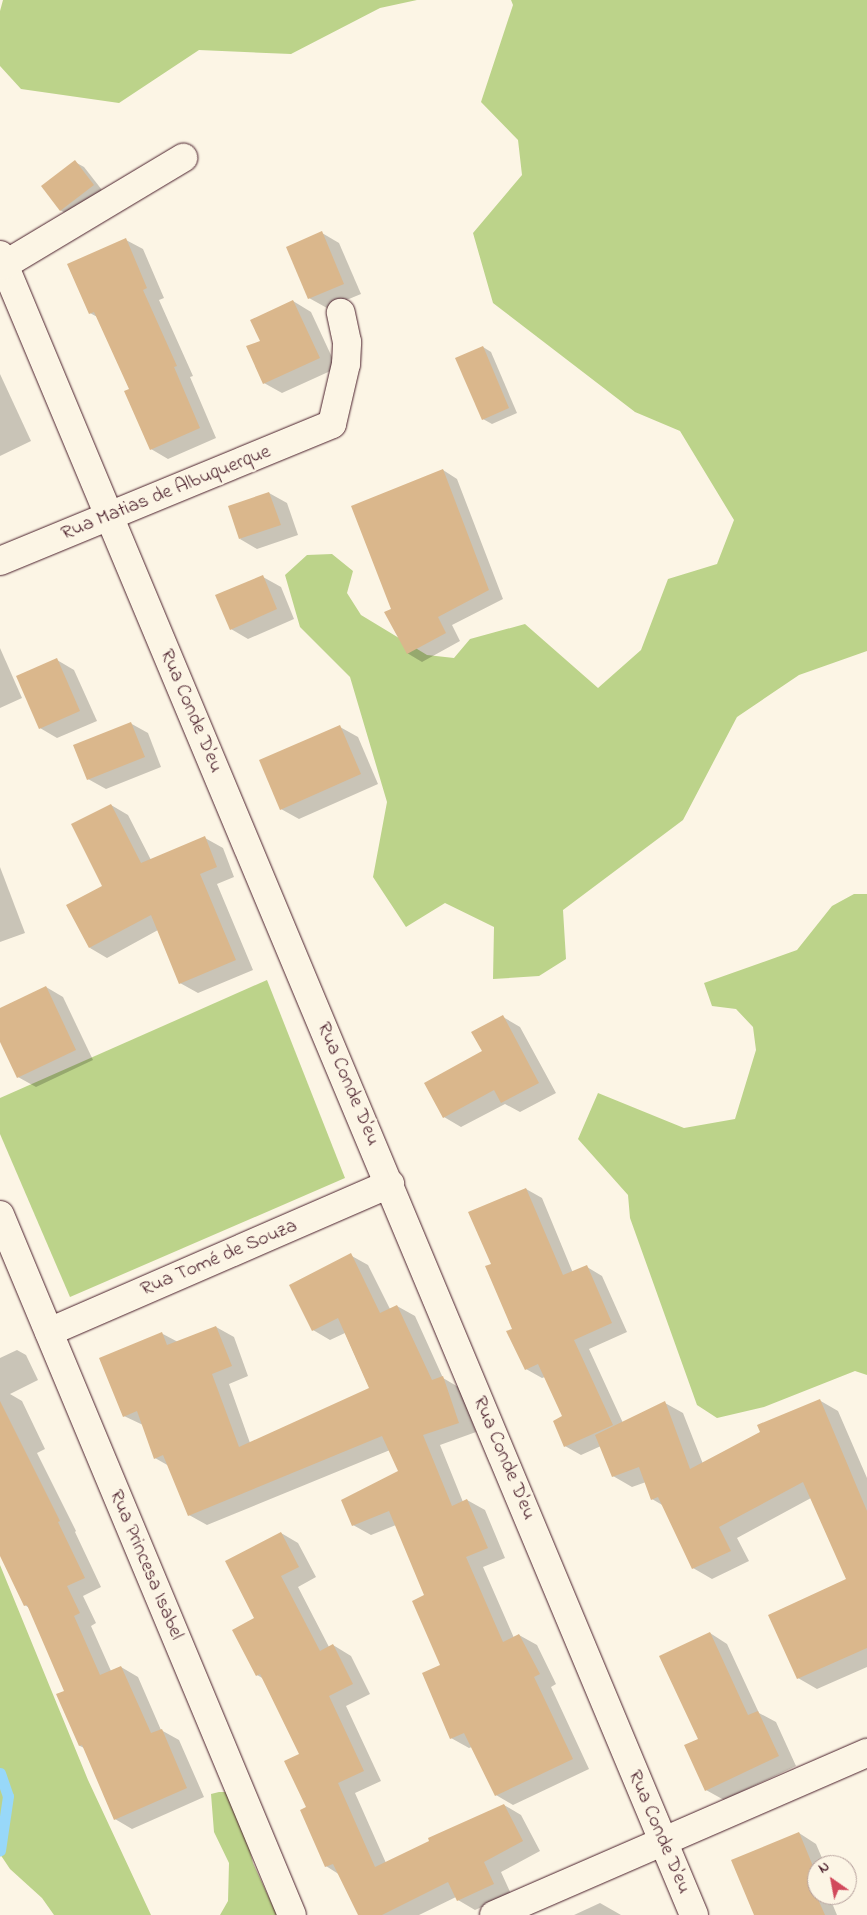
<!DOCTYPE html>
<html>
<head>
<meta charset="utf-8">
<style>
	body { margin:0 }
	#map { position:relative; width:867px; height:1915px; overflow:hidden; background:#fcf5e5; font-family:"Indie Flower",sans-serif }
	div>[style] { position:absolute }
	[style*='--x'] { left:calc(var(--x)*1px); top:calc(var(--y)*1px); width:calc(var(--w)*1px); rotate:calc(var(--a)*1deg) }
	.green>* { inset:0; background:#bcd38a }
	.shadow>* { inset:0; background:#0003 }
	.stream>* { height:11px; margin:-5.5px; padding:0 5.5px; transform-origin:5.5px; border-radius:5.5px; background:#98d8f9 }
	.building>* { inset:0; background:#dab78c }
	.roads { filter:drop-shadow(0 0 1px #4a1f2b) drop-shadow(0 0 1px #4a1f2b) }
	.minor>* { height:28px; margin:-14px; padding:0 14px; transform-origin:14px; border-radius:14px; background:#fcf5e5 }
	span { translate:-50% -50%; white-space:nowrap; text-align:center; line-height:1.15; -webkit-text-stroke:4.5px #fcf5e5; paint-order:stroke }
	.street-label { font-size:20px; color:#4a1f2b }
	.north { position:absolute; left:807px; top:1855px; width:50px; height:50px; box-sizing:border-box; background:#fcf5e5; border:1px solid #b59f9b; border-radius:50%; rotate:327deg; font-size:14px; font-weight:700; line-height:20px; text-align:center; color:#4a1f2b }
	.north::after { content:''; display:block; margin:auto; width:18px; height:22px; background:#d1495b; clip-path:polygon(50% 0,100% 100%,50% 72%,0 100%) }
</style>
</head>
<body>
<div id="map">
	<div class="green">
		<i style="clip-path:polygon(3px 0,417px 0,380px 8px,291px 54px,199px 50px,119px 103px,21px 89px,0 66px,0 11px)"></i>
		<i style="clip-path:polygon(511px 0,867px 0,867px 651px,799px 675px,737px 717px,683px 820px,563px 910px,566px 959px,539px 976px,493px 979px,494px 927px,445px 903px,406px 927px,373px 877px,387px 802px,350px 677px,300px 627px,285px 575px,307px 555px,332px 554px,353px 571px,347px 593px,361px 615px,427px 655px,454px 658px,470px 639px,525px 624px,598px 688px,641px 650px,668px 579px,717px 564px,734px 520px,680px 431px,635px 412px,493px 303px,473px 233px,522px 175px,518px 140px,481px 102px,513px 5px)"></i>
		<i style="clip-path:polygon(854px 894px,867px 894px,867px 1375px,855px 1371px,764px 1407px,717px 1418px,697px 1405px,630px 1218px,628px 1195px,578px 1139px,598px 1093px,684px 1128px,735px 1119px,756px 1050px,753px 1027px,736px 1009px,712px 1006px,704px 983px,797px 950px,832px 906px)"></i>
		<i style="clip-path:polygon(267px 980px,345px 1178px,70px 1297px,0 1134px,0 1098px)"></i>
		<i style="clip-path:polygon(0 1565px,88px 1780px,151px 1915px,54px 1915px,42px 1898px,10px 1869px,0 1854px)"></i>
		<i style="clip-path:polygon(219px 1792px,227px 1792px,240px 1810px,253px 1863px,277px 1915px,220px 1915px,228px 1901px,229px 1863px,214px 1832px,211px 1794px)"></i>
	</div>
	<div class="shadow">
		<i style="clip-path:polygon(75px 162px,84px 167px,102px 190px,69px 215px,60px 210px)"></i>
		<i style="clip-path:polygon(322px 233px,339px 243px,361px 294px,327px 308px,309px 298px)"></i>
		<i style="clip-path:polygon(126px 240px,143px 249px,164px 298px,159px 300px,193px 376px,190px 377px,216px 438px,168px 459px,151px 449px,130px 390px,99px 318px,90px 313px)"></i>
		<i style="clip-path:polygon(293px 301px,311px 312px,337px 368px,282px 393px,264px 383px,261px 341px)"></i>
		<i style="clip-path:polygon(483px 347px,491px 352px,517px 413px,492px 424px,483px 419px)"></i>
		<i style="clip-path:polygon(0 374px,31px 441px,0 456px)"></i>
		<i style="clip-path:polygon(443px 470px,457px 479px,503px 599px,452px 625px,460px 641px,422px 662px,407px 653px,392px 609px)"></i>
		<i style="clip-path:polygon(269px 493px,287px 503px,298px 535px,257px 549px,240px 539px)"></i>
		<i style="clip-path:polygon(263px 577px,281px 587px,294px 619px,248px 639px,231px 629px)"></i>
		<i style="clip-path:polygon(0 648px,22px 698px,0 708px)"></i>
		<i style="clip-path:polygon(57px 660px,74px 670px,97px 721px,57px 738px,40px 728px)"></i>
		<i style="clip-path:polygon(130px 723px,148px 733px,161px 767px,106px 789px,88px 779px)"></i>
		<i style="clip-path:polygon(340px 727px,358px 737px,378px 784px,299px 819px,281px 809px)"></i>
		<i style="clip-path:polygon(111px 805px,128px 815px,151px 860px,205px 838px,223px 848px,234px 877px,217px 884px,253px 970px,198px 993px,180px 983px,158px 930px,107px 958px,90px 948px,104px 886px)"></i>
		<i style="clip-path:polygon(0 867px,25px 933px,0 942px)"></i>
		<i style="clip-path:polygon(46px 987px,63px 997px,93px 1060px,36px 1087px,18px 1077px,0 1039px,0 1010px)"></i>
		<i style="clip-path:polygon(503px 1017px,520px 1027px,556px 1093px,520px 1112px,505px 1104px,461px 1127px,444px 1117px)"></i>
		<i style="clip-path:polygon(526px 1189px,542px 1198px,573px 1273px,587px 1267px,602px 1276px,627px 1332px,589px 1349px,623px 1423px,665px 1403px,683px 1413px,703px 1464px,819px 1400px,838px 1411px,867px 1478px,867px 1667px,817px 1689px,798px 1678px,848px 1580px,811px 1498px,737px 1538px,749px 1561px,712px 1579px,693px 1568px,664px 1506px,652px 1499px,646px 1482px,632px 1487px,613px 1476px,601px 1446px,581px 1455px,565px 1446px,564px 1417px,545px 1377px,542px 1378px,526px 1369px,492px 1265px)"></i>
		<i style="clip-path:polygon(350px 1255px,368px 1265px,390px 1309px,397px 1306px,415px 1316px,443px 1378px,460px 1388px,476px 1432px,440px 1445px,463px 1502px,467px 1500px,485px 1510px,505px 1558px,483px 1567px,514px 1638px,519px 1635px,537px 1645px,556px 1684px,551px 1687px,589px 1769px,513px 1805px,496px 1795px,472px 1747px,469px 1748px,451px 1738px,442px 1666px,426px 1596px,396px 1525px,371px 1535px,353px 1525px,400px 1471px,390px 1450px,207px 1525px,189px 1515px,169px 1466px,155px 1458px,143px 1425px,124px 1416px,161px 1333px,178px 1342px,216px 1327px,234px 1337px,248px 1376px,229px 1384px,250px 1443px,370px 1389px,345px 1333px,330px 1340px,313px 1330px)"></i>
		<i style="clip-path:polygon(17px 1350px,26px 1355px,38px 1380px,10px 1394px,22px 1401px,45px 1449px,37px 1453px,76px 1531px,75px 1532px,101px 1587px,83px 1596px,96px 1623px,91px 1626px,111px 1671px,121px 1667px,138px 1677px,161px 1730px,179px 1740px,204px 1797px,132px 1829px,115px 1819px,84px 1748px,80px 1746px,66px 1692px,29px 1608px,25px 1605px,0 1542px,0 1358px)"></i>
		<i style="clip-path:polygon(281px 1533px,298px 1543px,316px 1577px,298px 1587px,329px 1647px,333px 1645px,351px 1656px,370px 1694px,346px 1706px,381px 1781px,355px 1793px,386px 1863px,504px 1805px,521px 1815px,540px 1851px,501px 1872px,511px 1894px,475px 1910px,458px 1900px,456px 1897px,419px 1915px,359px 1915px,340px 1875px,326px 1866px,308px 1808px,301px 1755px,264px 1679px,257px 1675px,255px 1619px)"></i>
		<i style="clip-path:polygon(710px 1633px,727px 1644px,759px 1713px,776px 1722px,796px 1766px,724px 1800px,706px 1790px,699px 1740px)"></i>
		<i style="clip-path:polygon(799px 1833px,816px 1844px,825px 1865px,817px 1865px,817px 1895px,832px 1895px,829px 1896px,837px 1915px,762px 1915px)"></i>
		<i style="clip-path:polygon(600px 1903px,621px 1915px,574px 1915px)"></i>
	</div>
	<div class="stream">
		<i style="--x:0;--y:1773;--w:24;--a:71"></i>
		<i style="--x:8;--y:1796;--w:55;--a:98.4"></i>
	</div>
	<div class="building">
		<i style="clip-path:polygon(75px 160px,94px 185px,60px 211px,41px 186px)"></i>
		<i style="clip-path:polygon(322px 231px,344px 284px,308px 299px,286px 247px)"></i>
		<i style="clip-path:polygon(126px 238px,147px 288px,143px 290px,177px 366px,174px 367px,200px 428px,150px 450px,124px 391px,129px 389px,94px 312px,89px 314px,67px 264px)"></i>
		<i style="clip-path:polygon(293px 300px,320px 358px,263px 384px,246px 346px,260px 341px,250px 320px)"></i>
		<i style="clip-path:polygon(483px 346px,509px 408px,482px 420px,455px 358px)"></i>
		<i style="clip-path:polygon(443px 469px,489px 590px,438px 617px,446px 633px,407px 654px,384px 612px,391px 609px,351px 506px)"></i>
		<i style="clip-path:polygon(269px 492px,281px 525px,239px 539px,228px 506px)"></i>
		<i style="clip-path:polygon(263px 575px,277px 609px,230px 630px,215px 595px)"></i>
		<i style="clip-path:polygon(57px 658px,80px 711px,39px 729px,16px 676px)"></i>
		<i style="clip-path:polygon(131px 722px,145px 757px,87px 780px,73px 745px)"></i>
		<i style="clip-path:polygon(340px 725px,361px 774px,280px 810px,259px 760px)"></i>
		<i style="clip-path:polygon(111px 804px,141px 863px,205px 836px,217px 867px,200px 874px,236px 960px,179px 984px,151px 915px,89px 948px,66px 905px,102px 886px,71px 824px)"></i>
		<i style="clip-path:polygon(46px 986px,76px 1050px,17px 1078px,0 1042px,0 1008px)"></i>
		<i style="clip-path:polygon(503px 1015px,539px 1083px,501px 1103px,494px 1090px,443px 1118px,424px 1083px,482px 1051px,471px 1032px)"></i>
		<i style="clip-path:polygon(526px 1188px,563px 1275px,587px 1265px,612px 1323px,574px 1340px,613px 1425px,564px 1447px,553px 1421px,562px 1416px,538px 1364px,525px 1370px,506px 1331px,512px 1329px,485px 1266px,491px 1264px,468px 1212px)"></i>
		<i style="clip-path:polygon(351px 1253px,380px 1313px,397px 1305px,432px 1380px,443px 1376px,459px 1423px,423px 1435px,452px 1506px,467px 1499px,488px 1548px,466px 1557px,503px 1642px,519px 1634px,540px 1674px,534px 1677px,573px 1759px,495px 1796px,464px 1733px,450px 1739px,422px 1673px,440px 1665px,412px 1601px,424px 1595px,389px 1511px,352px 1526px,341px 1500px,398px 1471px,382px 1436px,188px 1516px,163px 1455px,154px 1459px,137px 1411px,123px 1417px,99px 1358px,162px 1332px,167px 1345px,216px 1326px,232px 1366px,212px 1374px,239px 1447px,369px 1388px,338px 1318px,312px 1331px,289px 1285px)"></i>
		<i style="clip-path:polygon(820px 1399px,867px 1511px,867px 1648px,797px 1679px,768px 1615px,846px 1579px,803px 1482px,719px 1527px,731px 1551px,692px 1569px,658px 1497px,651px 1500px,639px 1467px,612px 1477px,595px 1435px,665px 1401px,690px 1469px,760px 1432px,757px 1425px)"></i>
		<i style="clip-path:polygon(0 1401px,60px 1521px,58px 1522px,85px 1578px,67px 1586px,80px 1613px,74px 1616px,100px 1675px,121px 1666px,151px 1733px,162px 1729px,187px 1788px,114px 1820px,82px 1745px,79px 1746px,56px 1694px,64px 1691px,27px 1605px,24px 1606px,0 1556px)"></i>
		<i style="clip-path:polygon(281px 1532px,299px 1567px,281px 1576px,320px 1651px,333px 1644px,353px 1684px,329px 1696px,364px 1771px,338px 1783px,375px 1867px,429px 1841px,428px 1838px,504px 1804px,523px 1841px,484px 1862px,494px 1884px,457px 1901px,448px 1882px,382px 1915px,358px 1915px,333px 1864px,325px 1867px,300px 1810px,306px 1807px,284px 1761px,299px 1754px,260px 1674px,256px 1676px,232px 1630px,254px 1618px,225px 1561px)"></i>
		<i style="clip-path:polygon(710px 1632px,748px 1715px,758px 1711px,779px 1756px,705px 1791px,684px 1745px,698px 1739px,659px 1656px)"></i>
		<i style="clip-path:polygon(799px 1832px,817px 1876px,817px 1897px,825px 1915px,754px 1915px,731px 1860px)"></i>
	</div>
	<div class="roads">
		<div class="minor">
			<i style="--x:0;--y:255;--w:1799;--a:67.31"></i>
			<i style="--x:4;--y:265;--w:209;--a:-30.9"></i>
			<i style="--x:0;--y:561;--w:359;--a:-22.4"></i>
			<i style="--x:332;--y:424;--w:62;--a:-76.9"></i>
			<i style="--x:346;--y:364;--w:22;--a:-87"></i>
			<i style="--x:347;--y:342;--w:30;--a:-102"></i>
			<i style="--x:0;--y:1215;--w:758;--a:67.36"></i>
			<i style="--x:49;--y:1332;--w:372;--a:-23.5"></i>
			<i style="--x:494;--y:1915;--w:407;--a:-23.5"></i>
		</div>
	</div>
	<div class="street-label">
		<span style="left:166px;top:493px;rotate:-22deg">Rua Matias de Albuquerque</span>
		<span style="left:191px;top:711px;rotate:67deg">Rua Conde D'eu</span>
		<span style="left:348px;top:1084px;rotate:67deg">Rua Conde D'eu</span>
		<span style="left:219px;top:1258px;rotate:-23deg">Rua Tomé de Souza</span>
		<span style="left:504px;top:1458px;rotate:67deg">Rua Conde D'eu</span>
		<span style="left:146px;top:1565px;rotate:67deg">Rua Princesa Isabel</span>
		<span style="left:659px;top:1832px;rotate:67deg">Rua Conde D'eu</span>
	</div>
	<div class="north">N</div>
</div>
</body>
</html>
